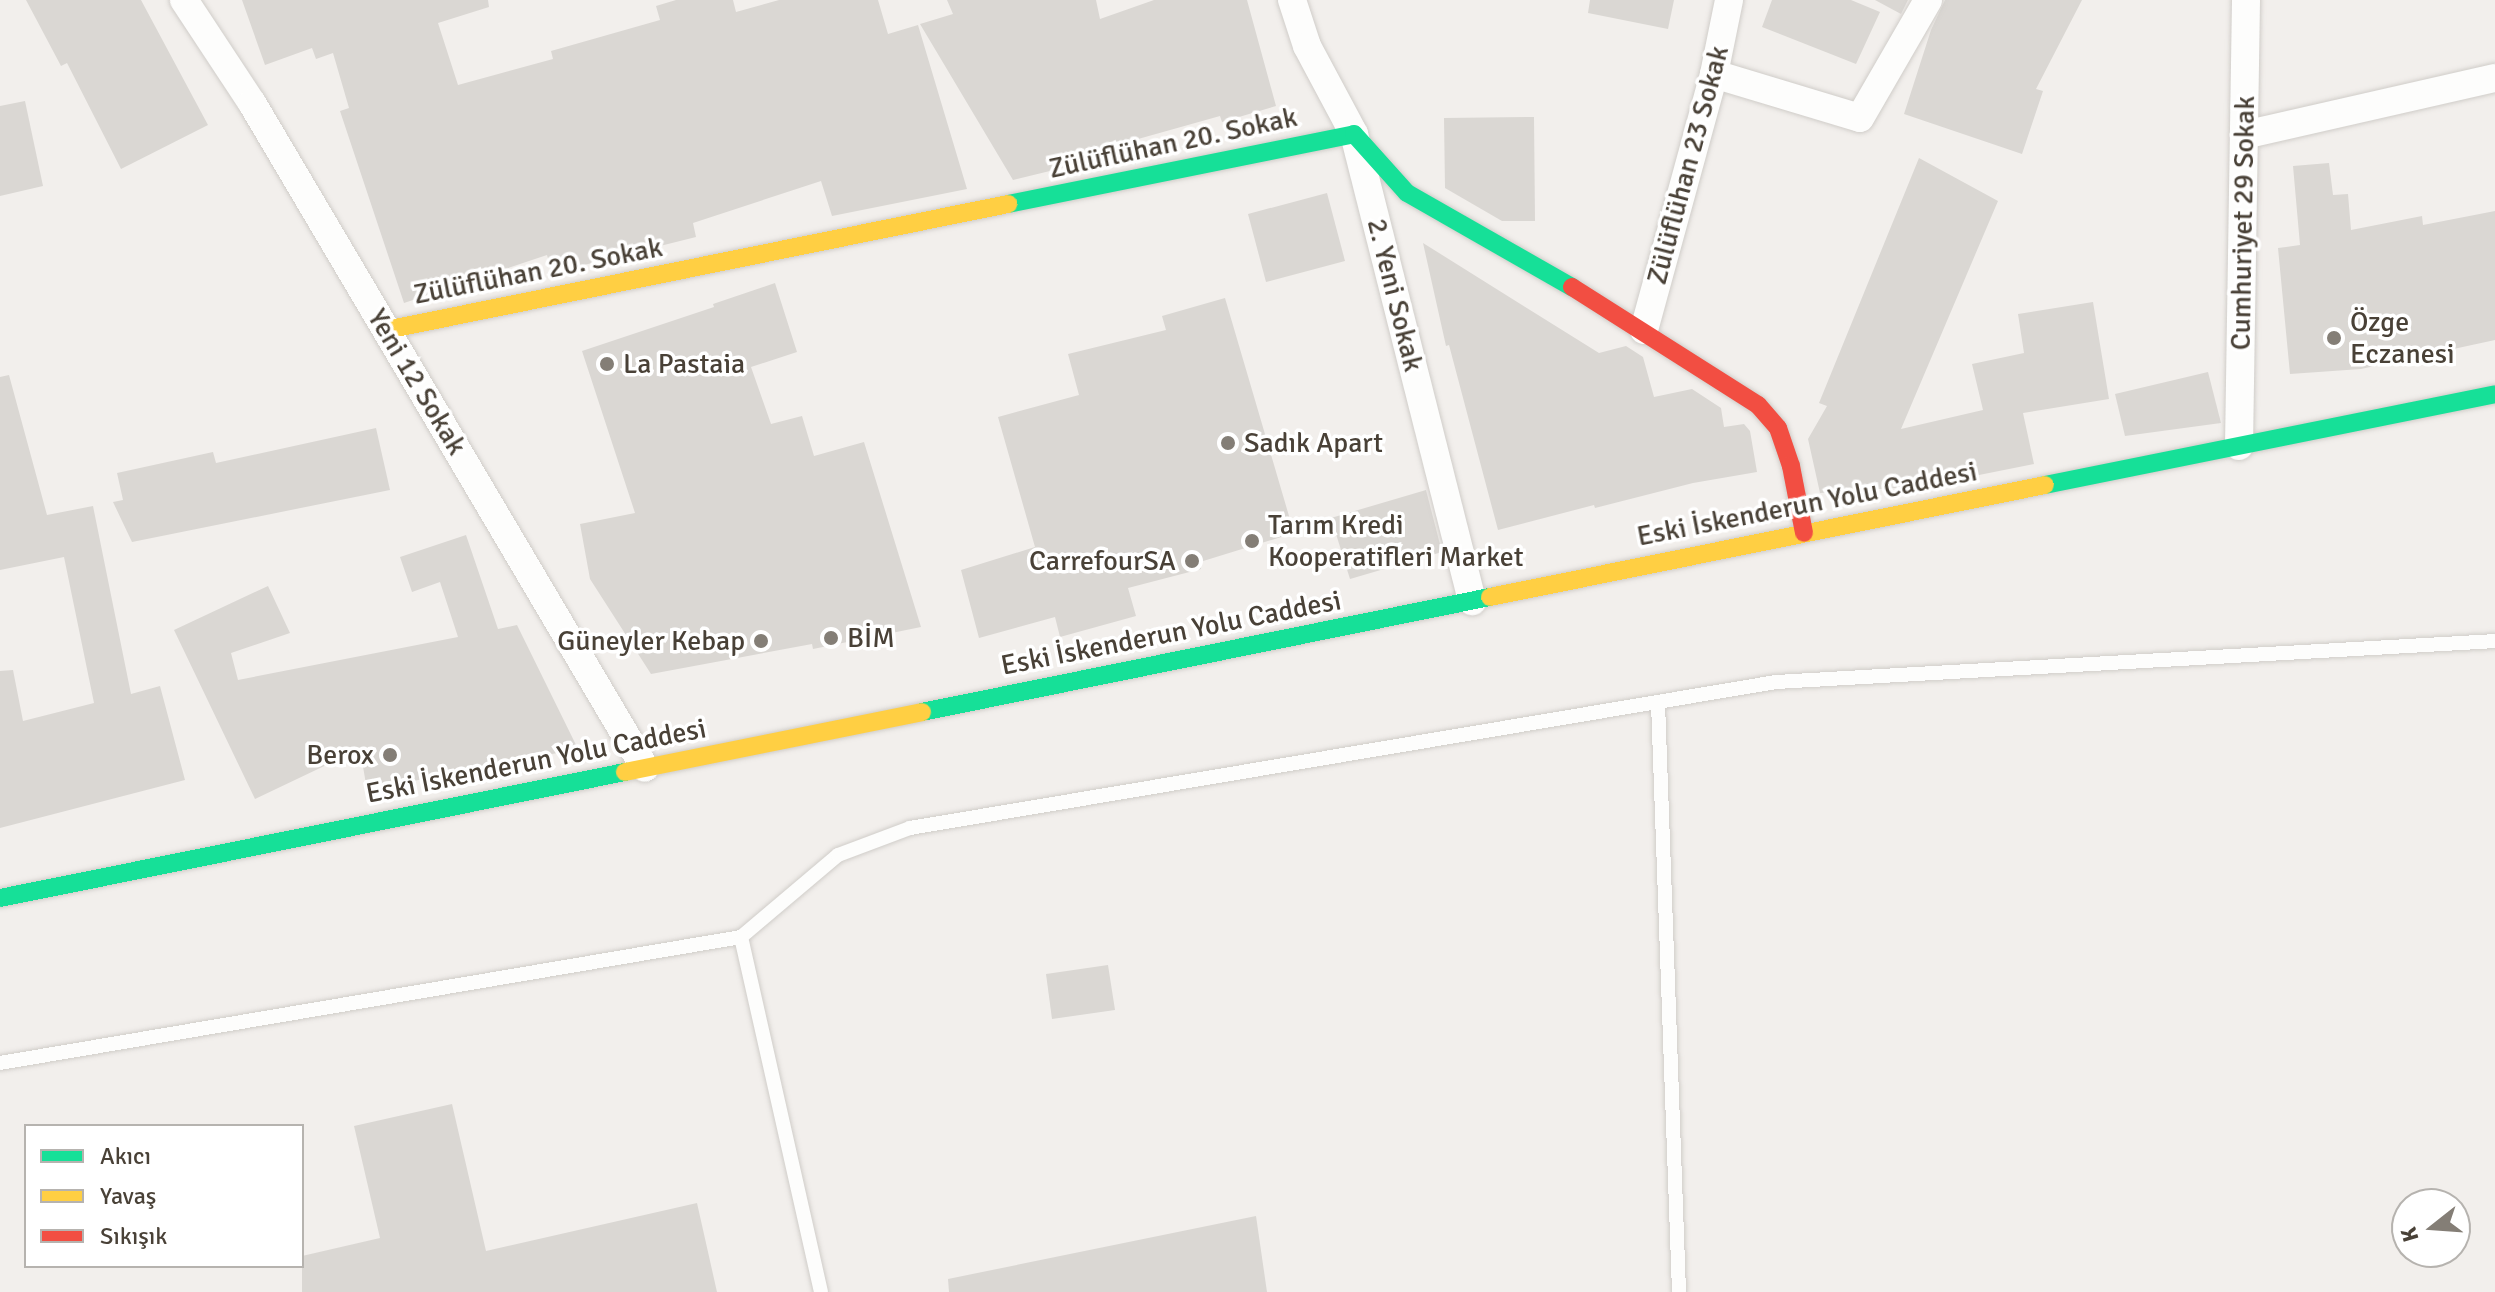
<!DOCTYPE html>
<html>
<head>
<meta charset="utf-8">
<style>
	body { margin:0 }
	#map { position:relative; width:2495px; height:1292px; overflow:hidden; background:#f2efec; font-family:Signika,sans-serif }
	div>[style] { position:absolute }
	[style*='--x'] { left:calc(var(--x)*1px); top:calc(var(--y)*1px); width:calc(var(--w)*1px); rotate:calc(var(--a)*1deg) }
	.building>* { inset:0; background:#dad7d3 }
	.roads { filter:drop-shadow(0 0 2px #d0cdc9) drop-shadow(0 0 2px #d0cdc9) }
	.lane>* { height:14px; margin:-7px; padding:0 7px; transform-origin:7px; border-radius:7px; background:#fdfdfc }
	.street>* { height:28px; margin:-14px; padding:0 14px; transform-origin:14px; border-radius:14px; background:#fdfdfc }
	.fast>* { height:18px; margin:-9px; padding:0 9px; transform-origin:9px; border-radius:9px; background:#16e098 }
	.slow>* { height:18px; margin:-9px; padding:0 9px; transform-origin:9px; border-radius:9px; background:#ffcf43 }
	.jam>* { height:18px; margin:-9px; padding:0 9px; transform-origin:9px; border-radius:9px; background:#f24e42 }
	.dots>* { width:22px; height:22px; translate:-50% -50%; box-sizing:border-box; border:4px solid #fff; border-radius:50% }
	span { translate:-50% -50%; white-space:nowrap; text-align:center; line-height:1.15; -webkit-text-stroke:7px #fff; paint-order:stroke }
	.street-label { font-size:28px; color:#494137 }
	.poi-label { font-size:28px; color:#494137 }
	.left { translate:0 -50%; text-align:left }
	.right { translate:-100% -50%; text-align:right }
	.legend { position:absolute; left:24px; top:1124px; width:280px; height:144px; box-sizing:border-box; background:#fff; border:2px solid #b6b3af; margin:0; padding:10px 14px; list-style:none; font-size:24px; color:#494137 }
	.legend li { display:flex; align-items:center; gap:16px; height:40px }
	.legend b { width:40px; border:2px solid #b6b3af }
	.north { position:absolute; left:2391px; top:1188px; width:80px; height:80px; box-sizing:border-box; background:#fff; border:2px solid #b6b3af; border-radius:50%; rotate:253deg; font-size:22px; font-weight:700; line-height:32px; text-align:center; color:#494137 }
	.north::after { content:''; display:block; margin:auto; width:28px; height:36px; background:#847e76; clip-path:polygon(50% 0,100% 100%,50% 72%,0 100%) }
</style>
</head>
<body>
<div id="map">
	<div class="building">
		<i style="clip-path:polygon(26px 0,141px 0,208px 125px,121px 169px,67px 63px,61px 66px)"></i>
		<i style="clip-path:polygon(242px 0,488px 0,489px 7px,438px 23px,458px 85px,553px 59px,551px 51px,660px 20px,656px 6px,676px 0,733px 0,736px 12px,779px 0,878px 0,888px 34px,918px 25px,967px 189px,832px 216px,821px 181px,693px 223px,696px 237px,552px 273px,547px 255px,404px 303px,340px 111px,349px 108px,333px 53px,316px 59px,312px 48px,265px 65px)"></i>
		<i style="clip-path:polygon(947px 0,1096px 0,1100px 19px,1154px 0,1247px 0,1276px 106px,1222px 122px,1220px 116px,1131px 141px,1099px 154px,1095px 160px,1013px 180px,920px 24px,953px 14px)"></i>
		<i style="clip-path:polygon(1590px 0,1674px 0,1668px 29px,1588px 13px)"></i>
		<i style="clip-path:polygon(1772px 0,1851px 0,1880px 12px,1856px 64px,1762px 27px)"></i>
		<i style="clip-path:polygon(1875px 0,1908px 0,1901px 14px)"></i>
		<i style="clip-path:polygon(1945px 0,2082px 0,2036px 89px,2043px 91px,2022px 154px,1904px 114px,1931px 30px)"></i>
		<i style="clip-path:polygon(25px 101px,43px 186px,0 196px,0 106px)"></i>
		<i style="clip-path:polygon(1534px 117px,1535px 221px,1502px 221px,1445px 188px,1444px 118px)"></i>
		<i style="clip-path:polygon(1919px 158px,1998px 201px,1901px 429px,1983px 410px,1972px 364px,2024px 353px,2018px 314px,2093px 302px,2109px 399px,2023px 413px,2034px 464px,1924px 486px,1820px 493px,1808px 439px,1827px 406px,1819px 403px)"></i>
		<i style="clip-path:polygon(2329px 163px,2333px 195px,2348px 194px,2351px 230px,2422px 216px,2423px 225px,2495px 211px,2495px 340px,2361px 369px,2290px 374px,2278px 248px,2300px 245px,2293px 166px)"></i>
		<i style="clip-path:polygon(1327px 193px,1345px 261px,1266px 282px,1248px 214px)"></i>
		<i style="clip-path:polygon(1423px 243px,1599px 353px,1626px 346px,1643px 357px,1654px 397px,1692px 389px,1721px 408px,1724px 427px,1744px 424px,1750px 431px,1757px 472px,1693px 483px,1595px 508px,1594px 505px,1498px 530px,1449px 345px,1446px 346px)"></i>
		<i style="clip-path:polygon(775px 283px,797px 352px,751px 367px,771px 424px,802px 416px,814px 456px,864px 442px,921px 627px,813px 649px,812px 644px,651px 674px,590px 579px,580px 524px,635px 513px,582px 351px,714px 307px,713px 304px)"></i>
		<i style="clip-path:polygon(1225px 298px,1294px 533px,1200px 562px,1201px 569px,1128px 588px,1136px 616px,1060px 637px,1055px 617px,979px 638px,961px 570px,1035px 547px,998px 417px,1079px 395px,1068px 354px,1166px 330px,1162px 316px)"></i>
		<i style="clip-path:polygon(2208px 372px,2221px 423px,2125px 436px,2115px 394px)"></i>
		<i style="clip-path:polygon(9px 375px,47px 515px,93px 506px,131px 694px,160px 686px,185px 780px,0 828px,0 671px,13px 670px,23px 721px,94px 703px,64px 557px,0 570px,0 377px)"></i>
		<i style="clip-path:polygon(376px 428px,390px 490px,132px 542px,113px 502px,123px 500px,117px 473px,213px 452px,216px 463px)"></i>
		<i style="clip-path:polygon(1426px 490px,1442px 552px,1350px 579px,1331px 518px)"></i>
		<i style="clip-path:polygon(466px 535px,498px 629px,517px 625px,578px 749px,367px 790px,360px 749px,255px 799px,174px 630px,268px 586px,290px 633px,231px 653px,238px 680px,458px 637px,440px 582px,412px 592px,400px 557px)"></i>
		<i style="clip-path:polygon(1108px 965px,1115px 1010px,1052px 1019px,1046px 974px)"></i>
		<i style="clip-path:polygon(452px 1104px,486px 1251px,697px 1203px,717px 1292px,302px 1292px,302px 1256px,380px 1238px,354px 1126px)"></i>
		<i style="clip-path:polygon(1256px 1216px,1267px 1292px,949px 1292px,948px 1279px)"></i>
	</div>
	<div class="roads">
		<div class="lane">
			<i style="--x:1658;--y:702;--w:590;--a:87.96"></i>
			<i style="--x:0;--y:1063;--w:752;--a:-9.65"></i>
			<i style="--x:821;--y:1292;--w:364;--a:-102.7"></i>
			<i style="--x:741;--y:937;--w:127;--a:-40.2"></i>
			<i style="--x:838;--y:855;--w:77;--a:-20.6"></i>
			<i style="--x:910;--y:828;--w:878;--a:-9.57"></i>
			<i style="--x:1776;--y:682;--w:720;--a:-3.26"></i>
		</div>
		<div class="street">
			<i style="--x:184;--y:0;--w:123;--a:56.6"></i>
			<i style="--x:252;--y:103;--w:772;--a:59.42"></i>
			<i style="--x:1292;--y:0;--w:48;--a:71.9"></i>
			<i style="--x:1307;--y:46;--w:100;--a:61.9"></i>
			<i style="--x:1354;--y:134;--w:482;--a:75.8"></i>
			<i style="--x:1714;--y:74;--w:152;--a:16.8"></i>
			<i style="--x:1860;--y:118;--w:136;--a:-60"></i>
			<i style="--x:2244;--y:135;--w:257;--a:-12.8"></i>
			<i style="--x:1644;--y:330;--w:265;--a:-74.7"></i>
			<i style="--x:1714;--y:74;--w:76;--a:-78.5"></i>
			<i style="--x:2239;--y:446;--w:446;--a:-89.1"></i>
		</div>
		<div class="fast">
			<i style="--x:1008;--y:204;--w:353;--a:-11.4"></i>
			<i style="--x:1354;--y:134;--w:79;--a:48.1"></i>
			<i style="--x:1407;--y:193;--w:190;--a:29.7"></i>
			<i style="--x:2045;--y:485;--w:459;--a:-11.4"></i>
			<i style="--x:922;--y:712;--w:580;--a:-11.45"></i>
			<i style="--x:0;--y:898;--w:638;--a:-11.4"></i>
		</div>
		<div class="slow">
			<i style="--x:386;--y:330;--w:635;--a:-11.45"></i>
			<i style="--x:1490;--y:597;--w:566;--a:-11.41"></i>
			<i style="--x:625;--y:772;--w:303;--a:-11.4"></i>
		</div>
		<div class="jam">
			<i style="--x:1572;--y:287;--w:220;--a:32.4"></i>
			<i style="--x:1758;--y:405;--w:30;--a:49"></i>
			<i style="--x:1778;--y:428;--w:40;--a:71.1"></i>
			<i style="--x:1791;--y:466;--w:68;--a:79"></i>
		</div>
	</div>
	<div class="dots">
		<i style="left:2334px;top:338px;background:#847e76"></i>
		<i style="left:607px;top:364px;background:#847e76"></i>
		<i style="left:1228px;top:443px;background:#847e76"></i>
		<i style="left:1252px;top:541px;background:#847e76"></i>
		<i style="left:1192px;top:561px;background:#847e76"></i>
		<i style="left:831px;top:638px;background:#847e76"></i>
		<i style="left:761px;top:641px;background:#847e76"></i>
		<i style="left:390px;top:755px;background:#847e76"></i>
	</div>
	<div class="street-label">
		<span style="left:1173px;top:143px;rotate:-12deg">Zülüflühan 20. Sokak</span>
		<span style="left:1688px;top:165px;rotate:-75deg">Zülüflühan 23 Sokak</span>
		<span style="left:2243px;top:223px;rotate:-89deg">Cumhuriyet 29 Sokak</span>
		<span style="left:538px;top:271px;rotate:-11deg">Zülüflühan 20. Sokak</span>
		<span style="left:1395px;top:295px;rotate:76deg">2. Yeni Sokak</span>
		<span style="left:417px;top:382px;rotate:59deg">Yeni 12 Sokak</span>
		<span style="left:1807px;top:504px;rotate:-11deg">Eski İskenderun Yolu Caddesi</span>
		<span style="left:1171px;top:633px;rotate:-11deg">Eski İskenderun Yolu Caddesi</span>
		<span style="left:536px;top:761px;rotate:-11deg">Eski İskenderun Yolu Caddesi</span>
	</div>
	<div class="poi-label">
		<span class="left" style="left:2350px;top:338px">Özge<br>Eczanesi</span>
		<span class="left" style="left:623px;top:364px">La Pastaia</span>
		<span class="left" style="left:1244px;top:443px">Sadık Apart</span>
		<span class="left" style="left:1268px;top:541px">Tarım Kredi<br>Kooperatifleri Market</span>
		<span class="right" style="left:1176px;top:561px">CarrefourSA</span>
		<span class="left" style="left:847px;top:638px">BİM</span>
		<span class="right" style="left:745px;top:641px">Güneyler Kebap</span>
		<span class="right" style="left:374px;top:755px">Berox</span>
	</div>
	<ul class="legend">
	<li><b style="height:10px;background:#16e098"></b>Akıcı</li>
	<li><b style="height:10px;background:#ffcf43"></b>Yavaş</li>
	<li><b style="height:10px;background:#f24e42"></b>Sıkışık</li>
	</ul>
	<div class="north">K</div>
</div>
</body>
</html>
